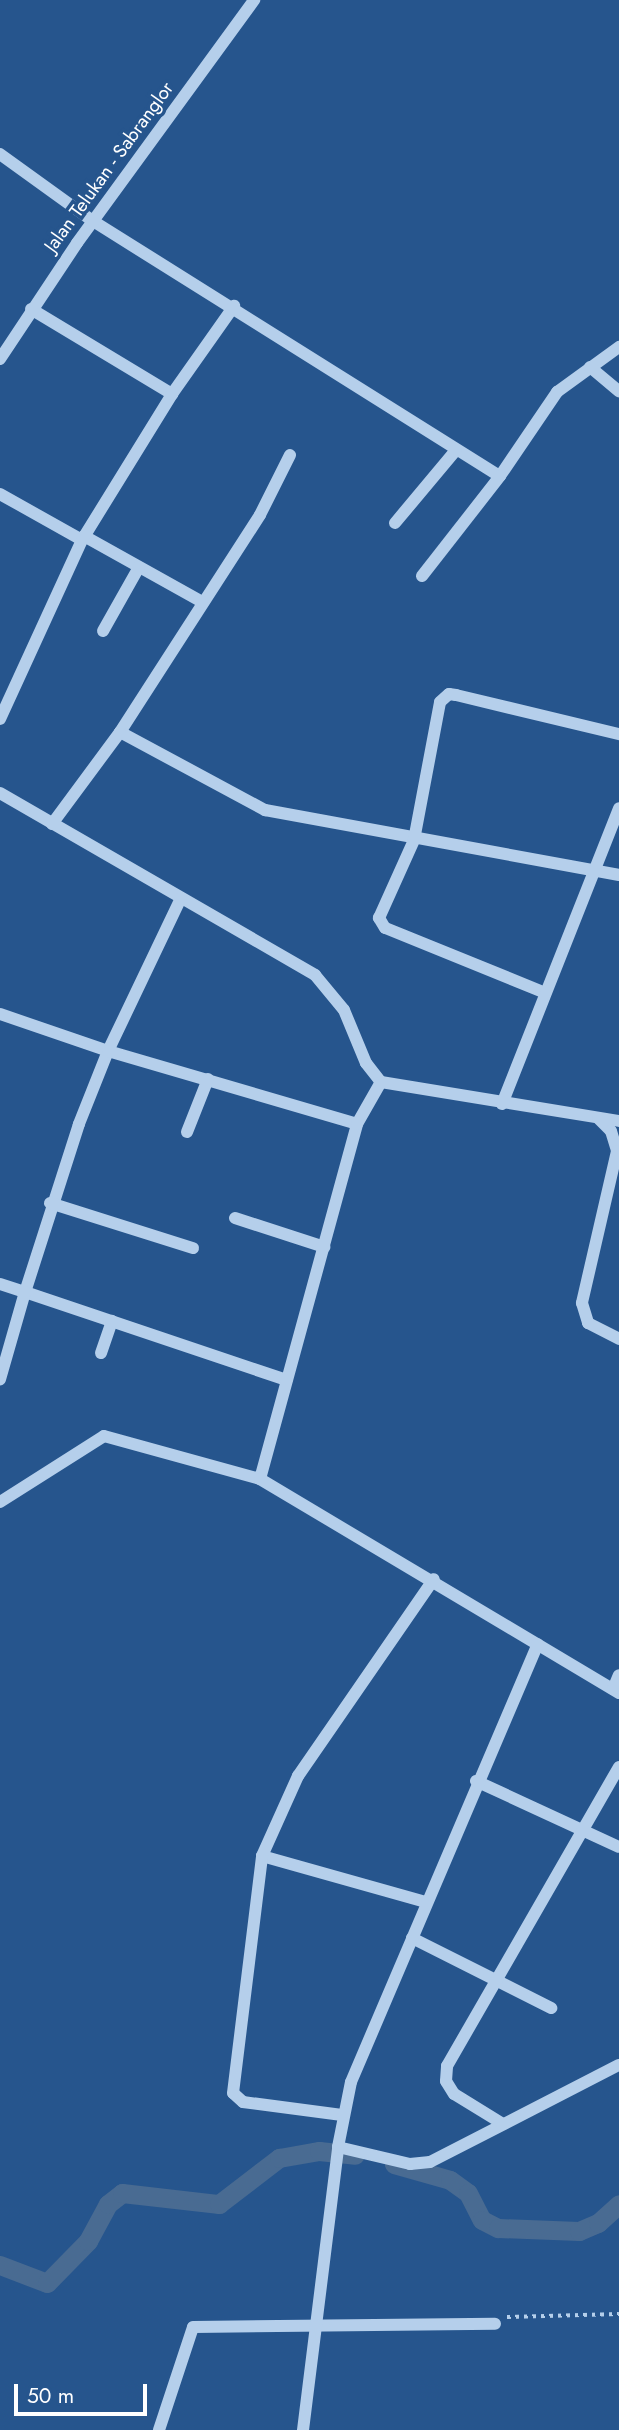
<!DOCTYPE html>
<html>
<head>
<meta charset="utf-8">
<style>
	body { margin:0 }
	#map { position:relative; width:619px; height:2430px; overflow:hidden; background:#26558d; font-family:Jost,sans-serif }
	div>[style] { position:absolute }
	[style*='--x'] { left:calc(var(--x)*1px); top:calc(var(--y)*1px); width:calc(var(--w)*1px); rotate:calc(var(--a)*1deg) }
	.canal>* { height:19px; margin:-9.5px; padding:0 9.5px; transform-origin:9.5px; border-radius:9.5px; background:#496b92 }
	.path>* { height:3.5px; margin-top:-1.75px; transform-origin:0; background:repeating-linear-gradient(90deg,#b5cfeb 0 3.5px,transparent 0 8.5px) }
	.minor>* { height:12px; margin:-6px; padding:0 6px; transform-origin:6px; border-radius:6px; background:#b5cfeb }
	span { translate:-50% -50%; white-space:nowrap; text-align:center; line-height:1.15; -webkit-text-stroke:7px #26558d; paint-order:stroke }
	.street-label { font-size:19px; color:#fff }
	.scale { position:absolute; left:14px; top:2384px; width:133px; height:32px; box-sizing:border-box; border:4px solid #fff; border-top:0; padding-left:9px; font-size:21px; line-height:24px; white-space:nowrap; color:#fff; -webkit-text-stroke:5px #26558d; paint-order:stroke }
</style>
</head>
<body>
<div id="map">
	<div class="canal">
		<i style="--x:394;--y:2164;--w:58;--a:15.9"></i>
		<i style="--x:450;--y:2180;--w:22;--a:36"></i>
		<i style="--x:468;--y:2193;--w:30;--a:63"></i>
		<i style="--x:482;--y:2220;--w:18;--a:27"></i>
		<i style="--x:498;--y:2228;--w:81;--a:2.1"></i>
		<i style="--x:579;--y:2231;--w:21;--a:-23"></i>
		<i style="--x:598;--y:2223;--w:28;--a:-42"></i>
		<i style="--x:0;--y:2265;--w:50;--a:21"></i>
		<i style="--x:47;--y:2283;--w:59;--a:-45.7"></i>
		<i style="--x:88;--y:2241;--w:42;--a:-61.6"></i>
		<i style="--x:108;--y:2204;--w:18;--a:-38"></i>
		<i style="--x:122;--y:2193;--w:98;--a:6.5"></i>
		<i style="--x:219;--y:2204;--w:76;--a:-37.5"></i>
		<i style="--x:279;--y:2158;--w:41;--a:-9.9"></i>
		<i style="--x:319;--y:2151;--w:36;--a:6"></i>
	</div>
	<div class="path">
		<i style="--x:507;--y:2317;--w:112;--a:-1.5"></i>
	</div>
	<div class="minor">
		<i style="--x:0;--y:154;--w:115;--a:35.8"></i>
		<i style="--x:93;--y:221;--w:480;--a:32.1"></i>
		<i style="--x:500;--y:476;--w:102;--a:-55.8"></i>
		<i style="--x:557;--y:392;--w:77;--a:-36"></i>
		<i style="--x:31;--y:309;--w:165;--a:31.1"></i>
		<i style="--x:0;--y:359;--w:139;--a:-56.4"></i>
		<i style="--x:77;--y:243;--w:301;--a:-53.9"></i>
		<i style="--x:590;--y:367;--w:38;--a:40"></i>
		<i style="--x:290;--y:455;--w:67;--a:116.6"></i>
		<i style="--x:260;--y:515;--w:258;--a:122.8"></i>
		<i style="--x:120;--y:732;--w:165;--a:28.3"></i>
		<i style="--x:265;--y:810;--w:360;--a:10.4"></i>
		<i style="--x:0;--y:494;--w:94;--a:29.3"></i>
		<i style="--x:395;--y:523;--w:95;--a:-50.1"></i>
		<i style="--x:84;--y:536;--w:135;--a:29.2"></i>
		<i style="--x:422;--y:576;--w:127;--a:-52"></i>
		<i style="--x:103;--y:631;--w:73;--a:-60.6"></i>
		<i style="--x:0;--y:719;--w:197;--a:-65.4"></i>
		<i style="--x:82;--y:540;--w:172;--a:-58.3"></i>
		<i style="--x:172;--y:394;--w:108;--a:-54.8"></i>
		<i style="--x:0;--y:793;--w:364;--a:30"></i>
		<i style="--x:315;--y:975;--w:45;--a:50.4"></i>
		<i style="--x:344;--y:1010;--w:57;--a:67.5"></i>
		<i style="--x:366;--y:1063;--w:24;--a:52"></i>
		<i style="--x:381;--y:1082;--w:241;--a:9.3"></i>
		<i style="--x:52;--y:824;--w:114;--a:-53.5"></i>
		<i style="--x:181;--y:898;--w:170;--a:115.5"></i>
		<i style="--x:108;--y:1051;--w:79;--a:111.7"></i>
		<i style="--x:79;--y:1124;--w:176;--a:107.8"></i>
		<i style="--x:25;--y:1292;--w:276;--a:18.6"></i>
		<i style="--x:543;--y:992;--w:170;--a:-157.9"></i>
		<i style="--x:385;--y:928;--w:12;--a:-121"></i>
		<i style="--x:379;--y:918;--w:85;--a:-65.8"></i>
		<i style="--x:414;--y:840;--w:140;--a:-79.3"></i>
		<i style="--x:440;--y:702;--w:12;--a:-42"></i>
		<i style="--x:449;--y:694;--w:7;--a:8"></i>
		<i style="--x:456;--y:695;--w:168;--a:13.5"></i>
		<i style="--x:0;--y:1014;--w:114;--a:18.9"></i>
		<i style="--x:108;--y:1051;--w:259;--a:16.3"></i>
		<i style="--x:502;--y:1104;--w:318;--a:-68.4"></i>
		<i style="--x:598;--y:1118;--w:18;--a:45"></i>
		<i style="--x:611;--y:1131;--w:21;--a:73"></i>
		<i style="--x:617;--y:1151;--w:156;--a:103"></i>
		<i style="--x:582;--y:1303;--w:21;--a:73"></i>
		<i style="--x:588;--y:1323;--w:35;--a:27"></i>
		<i style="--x:187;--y:1132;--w:57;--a:-68.4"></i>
		<i style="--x:50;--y:1203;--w:150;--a:17.5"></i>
		<i style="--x:235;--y:1218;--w:94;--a:18"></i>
		<i style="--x:0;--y:1284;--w:26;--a:18"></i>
		<i style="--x:25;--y:1292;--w:91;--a:106"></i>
		<i style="--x:101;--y:1353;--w:34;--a:-71"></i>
		<i style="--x:260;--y:1479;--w:368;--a:-74.7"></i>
		<i style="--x:357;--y:1124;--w:48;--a:-60.3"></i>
		<i style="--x:0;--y:1502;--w:123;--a:-32.4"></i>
		<i style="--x:104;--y:1436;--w:162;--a:15.4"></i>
		<i style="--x:260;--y:1479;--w:418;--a:30.8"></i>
		<i style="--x:613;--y:1689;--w:15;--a:-67"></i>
		<i style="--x:476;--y:1781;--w:157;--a:24.8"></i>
		<i style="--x:262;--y:1856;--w:170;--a:15.7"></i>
		<i style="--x:412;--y:1938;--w:156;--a:26.7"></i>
		<i style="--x:342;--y:2115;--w:100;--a:-172.5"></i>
		<i style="--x:243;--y:2102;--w:13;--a:-138"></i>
		<i style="--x:233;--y:2093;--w:239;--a:-83"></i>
		<i style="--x:262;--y:1856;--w:88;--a:-65.8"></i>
		<i style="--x:298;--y:1776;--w:239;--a:-55.4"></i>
		<i style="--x:503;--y:2124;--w:57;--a:-148.5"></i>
		<i style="--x:454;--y:2094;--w:15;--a:-122"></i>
		<i style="--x:446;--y:2081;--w:15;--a:-86"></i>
		<i style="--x:447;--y:2066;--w:345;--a:-60.1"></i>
		<i style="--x:338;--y:2147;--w:74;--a:13.3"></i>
		<i style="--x:410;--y:2164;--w:20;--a:-6"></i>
		<i style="--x:430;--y:2162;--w:212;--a:-27.2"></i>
		<i style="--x:159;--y:2430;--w:108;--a:-71.7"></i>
		<i style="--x:193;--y:2327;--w:302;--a:-0.6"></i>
		<i style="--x:303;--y:2430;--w:285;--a:-82.9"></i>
		<i style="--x:338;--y:2147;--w:66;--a:-78.7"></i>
		<i style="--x:351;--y:2082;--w:476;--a:-66.9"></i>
	</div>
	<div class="street-label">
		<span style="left:109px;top:167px;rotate:-54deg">Jalan Telukan - Sabranglor</span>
	</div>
	<div class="scale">50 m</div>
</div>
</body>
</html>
